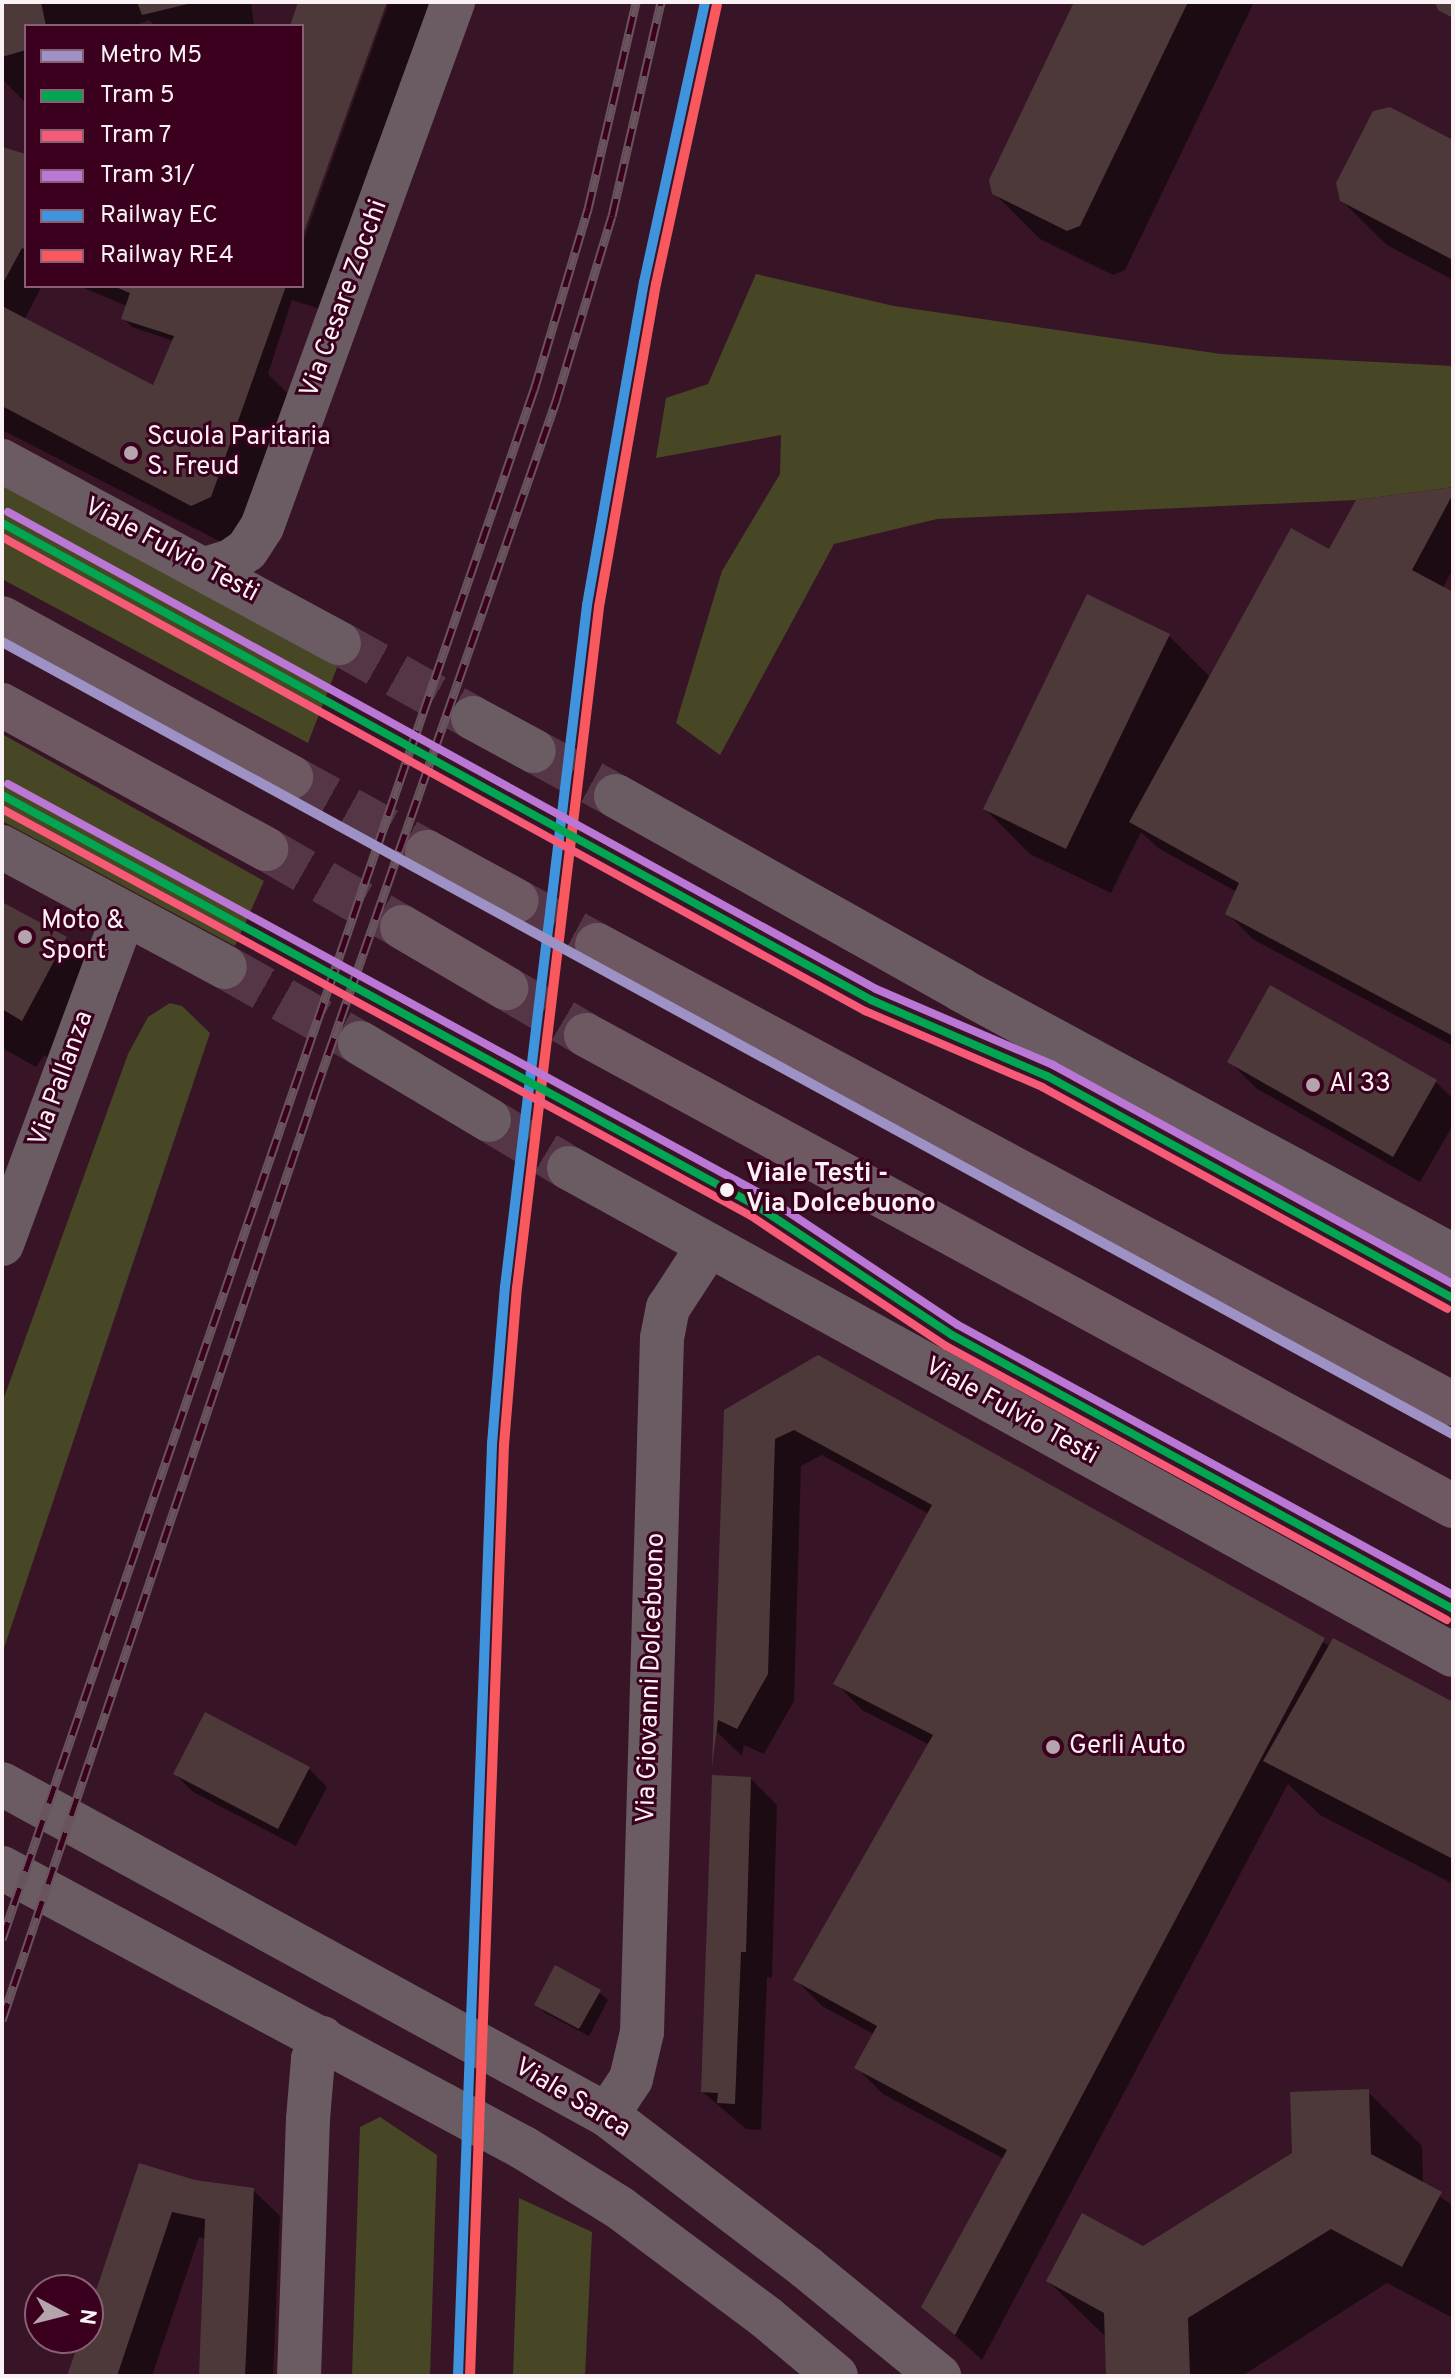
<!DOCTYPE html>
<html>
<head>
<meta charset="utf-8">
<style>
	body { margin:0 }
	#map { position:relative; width:1455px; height:2378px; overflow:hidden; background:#371527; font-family:Overpass,sans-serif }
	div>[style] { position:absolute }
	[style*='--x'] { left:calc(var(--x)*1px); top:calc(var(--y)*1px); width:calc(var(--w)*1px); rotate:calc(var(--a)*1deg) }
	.green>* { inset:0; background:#484725 }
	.shadow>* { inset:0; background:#0007 }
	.building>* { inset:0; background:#4d383a }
	.minor-tunnel>* { height:44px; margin-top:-22px; transform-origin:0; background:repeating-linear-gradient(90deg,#543646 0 44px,transparent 0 66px) }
	.primary-tunnel>* { height:44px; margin-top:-22px; transform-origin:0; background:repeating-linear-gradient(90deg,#543646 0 44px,transparent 0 66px) }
	.minor>* { height:44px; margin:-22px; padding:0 22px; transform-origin:22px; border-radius:22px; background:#6a5c62 }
	.tertiary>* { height:44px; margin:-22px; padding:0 22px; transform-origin:22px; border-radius:22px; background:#6a5c62 }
	.primary>* { height:44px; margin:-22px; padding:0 22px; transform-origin:22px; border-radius:22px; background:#6e5963 }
	.rail>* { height:9px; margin-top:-4.5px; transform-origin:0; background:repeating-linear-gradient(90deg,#3a001e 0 18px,#69545e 0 36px); box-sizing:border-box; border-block:2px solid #69545e }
	.rail-1>* { height:10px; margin:-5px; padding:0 5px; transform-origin:5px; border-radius:5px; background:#4094de }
	.rail-2>* { height:10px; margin:-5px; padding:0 5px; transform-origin:5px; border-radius:5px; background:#f8585e }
	.tram-1>* { height:8px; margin:-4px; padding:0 4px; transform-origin:4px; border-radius:4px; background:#00a651 }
	.tram-2>* { height:8px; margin:-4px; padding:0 4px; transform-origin:4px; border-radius:4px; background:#f75a77 }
	.tram-3>* { height:8px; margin:-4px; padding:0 4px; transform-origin:4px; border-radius:4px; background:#ba77d6 }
	.metro-1>* { height:10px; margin:-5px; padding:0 5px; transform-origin:5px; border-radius:5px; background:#9d91c5 }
	.dots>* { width:22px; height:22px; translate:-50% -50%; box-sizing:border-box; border:4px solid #3a001e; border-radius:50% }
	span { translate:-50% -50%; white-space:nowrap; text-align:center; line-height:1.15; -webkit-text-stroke:6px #3a001e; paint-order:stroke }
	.street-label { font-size:26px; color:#faf1f4 }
	.poi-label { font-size:26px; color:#faf1f4 }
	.left { translate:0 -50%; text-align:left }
	.stop-label { font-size:26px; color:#faf1f4; font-weight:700 }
	.frame { position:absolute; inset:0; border:4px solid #faf1f4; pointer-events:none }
	.legend { position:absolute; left:24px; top:24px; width:280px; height:264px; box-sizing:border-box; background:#3a001e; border:2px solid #876074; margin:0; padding:10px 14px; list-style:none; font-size:24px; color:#faf1f4 }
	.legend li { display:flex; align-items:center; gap:16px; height:40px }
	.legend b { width:40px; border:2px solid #876074 }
	.north { position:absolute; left:24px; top:2274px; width:80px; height:80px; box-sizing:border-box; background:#3a001e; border:2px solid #876074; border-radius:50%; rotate:97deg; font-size:22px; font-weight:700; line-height:32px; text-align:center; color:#faf1f4 }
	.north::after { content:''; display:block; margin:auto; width:28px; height:36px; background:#b6a4ac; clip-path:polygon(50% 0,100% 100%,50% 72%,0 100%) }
</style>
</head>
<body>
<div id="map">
	<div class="green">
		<i style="clip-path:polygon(756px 274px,894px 306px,1221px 354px,1453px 366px,1453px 487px,1356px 500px,937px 519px,834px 544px,720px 755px,676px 723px,722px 571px,780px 474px,781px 435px,656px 458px,666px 398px,708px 384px)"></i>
		<i style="clip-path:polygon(2px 484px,338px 665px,308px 743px,2px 579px)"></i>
		<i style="clip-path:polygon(2px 734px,264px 881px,235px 946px,2px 821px)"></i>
		<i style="clip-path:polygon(170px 1003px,182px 1006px,210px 1033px,2px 1654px,2px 1403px,128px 1054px,148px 1017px)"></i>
		<i style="clip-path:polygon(380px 2117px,437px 2155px,430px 2376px,352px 2376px,360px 2127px)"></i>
		<i style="clip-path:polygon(519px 2198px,592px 2232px,585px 2376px,513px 2376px)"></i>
	</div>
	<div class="shadow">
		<i style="clip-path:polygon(2px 2px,251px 2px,254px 26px,155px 26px,149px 20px,133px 26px,26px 26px,26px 103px,2px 79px)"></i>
		<i style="clip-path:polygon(389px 2px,448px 2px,336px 314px,292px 300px,268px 374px,304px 410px,237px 550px,2px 430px,2px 149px,26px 156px,26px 286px,42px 286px,24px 320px,154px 388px,174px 341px,132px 327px,123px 318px,127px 306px,79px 286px,302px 286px,302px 244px)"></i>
		<i style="clip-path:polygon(1077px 2px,1254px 2px,1125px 270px,1113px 275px,1040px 239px,994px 193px)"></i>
		<i style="clip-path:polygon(1453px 142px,1453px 280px,1387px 245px,1341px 200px)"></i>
		<i style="clip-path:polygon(1453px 489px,1453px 569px,1442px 589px,1453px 595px,1453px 1046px,1254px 940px,1228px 914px,1237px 892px,1158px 848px,1141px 832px,1111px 893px,1030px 854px,985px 809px,1169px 636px,1211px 678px,1329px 551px)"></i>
		<i style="clip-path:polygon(2px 905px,66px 939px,120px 993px,77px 1073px,44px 1055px,36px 1067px,2px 1048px)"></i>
		<i style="clip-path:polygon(1229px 1061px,1436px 1082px,1453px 1099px,1453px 1125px,1420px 1182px,1256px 1088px)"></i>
		<i style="clip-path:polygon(818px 1357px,1330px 1646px,1453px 1704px,1453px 1884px,1320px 1815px,1288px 1784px,982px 2360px,924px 2307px,1004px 2159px,883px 2094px,857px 2068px,875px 2035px,822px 2006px,796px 1980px,930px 1745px,862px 1710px,836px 1683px,929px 1514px,822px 1455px,801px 1466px,794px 1701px,764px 1754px,744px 1745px,742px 1756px,715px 1730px,726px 1411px)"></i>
		<i style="clip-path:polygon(309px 1769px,327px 1787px,296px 1846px,193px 1792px,175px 1774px)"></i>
		<i style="clip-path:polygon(751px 1779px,777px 1805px,772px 1978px,767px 1977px,761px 2130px,746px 2129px,703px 2092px)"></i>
		<i style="clip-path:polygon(599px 1992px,608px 2000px,589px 2036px,545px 2013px,537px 2004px)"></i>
		<i style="clip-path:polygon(1368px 2092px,1422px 2146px,1423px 2184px,1453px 2206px,1453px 2318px,1387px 2283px,1242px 2376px,1108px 2376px,1107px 2338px,1048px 2281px,1143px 2248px,1294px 2154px)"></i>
		<i style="clip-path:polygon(194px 2182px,253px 2190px,280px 2216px,273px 2376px,201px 2376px,206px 2239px,199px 2237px,152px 2376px,69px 2376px,82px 2338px,88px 2338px,88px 2320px)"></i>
	</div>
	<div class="building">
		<i style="clip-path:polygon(2px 2px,41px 2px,46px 26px,26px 26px,26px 50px,2px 57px)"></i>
		<i style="clip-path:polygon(137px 2px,192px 2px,192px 3px,142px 15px)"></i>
		<i style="clip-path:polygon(298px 2px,387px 2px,302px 237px,302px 26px,290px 26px)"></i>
		<i style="clip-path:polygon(1074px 2px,1188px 2px,1080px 226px,1067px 231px,992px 194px,989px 180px)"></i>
		<i style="clip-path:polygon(1435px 2px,1453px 2px,1453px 18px,1438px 10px)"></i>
		<i style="clip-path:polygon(1390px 107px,1453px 140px,1453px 260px,1340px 201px,1336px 183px,1373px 111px)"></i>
		<i style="clip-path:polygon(2px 147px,26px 154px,26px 250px,22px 248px,2px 285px)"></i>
		<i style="clip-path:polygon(113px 286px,286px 286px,211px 497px,191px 506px,2px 406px,2px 306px,153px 385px,174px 336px,121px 319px,130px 293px)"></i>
		<i style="clip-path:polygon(1453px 487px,1453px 494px,1412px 570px,1453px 592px,1453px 1036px,1225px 914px,1239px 883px,1129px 822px,1291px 528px,1329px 549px,1356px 500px)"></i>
		<i style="clip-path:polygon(1087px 594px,1170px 634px,1066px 849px,983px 809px)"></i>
		<i style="clip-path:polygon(2px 902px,67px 937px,22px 1021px,2px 1009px)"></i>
		<i style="clip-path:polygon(1270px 985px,1437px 1080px,1393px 1157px,1227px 1062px)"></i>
		<i style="clip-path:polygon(818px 1355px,1325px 1638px,955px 2335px,921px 2307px,1007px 2150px,854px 2068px,877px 2026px,793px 1980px,933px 1735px,833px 1684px,932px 1505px,794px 1430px,775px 1439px,768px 1674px,737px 1729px,718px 1720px,712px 1767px,724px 1410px)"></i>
		<i style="clip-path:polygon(1333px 1638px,1453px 1702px,1453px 1859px,1263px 1761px)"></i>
		<i style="clip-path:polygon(205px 1712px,310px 1767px,278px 1829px,173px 1774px)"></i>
		<i style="clip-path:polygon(712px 1775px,751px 1777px,746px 1952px,741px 1952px,735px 2104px,717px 2103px,718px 2093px,701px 2092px)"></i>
		<i style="clip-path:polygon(555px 1965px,601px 1990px,579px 2029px,534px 2005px)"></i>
		<i style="clip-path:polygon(1369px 2089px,1371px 2154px,1442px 2192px,1402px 2267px,1331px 2229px,1188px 2318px,1190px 2376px,1106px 2376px,1104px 2313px,1046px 2281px,1082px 2213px,1143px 2246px,1292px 2153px,1290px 2092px)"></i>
		<i style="clip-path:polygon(139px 2163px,195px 2180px,254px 2188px,245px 2376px,199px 2376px,205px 2219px,172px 2212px,117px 2376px,67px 2376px,80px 2338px,88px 2338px,88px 2314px)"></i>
	</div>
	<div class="minor-tunnel">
		<i style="--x:339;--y:643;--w:154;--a:29.2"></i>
		<i style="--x:534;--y:751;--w:94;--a:28.8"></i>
		<i style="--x:225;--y:967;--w:155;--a:29.4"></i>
		<i style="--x:489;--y:1120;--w:93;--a:31"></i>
	</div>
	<div class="primary-tunnel">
		<i style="--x:291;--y:777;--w:155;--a:28.9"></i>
		<i style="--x:266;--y:849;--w:157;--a:29.8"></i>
		<i style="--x:517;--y:901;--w:91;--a:28.8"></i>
		<i style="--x:506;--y:988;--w:93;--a:30.4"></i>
	</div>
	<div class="minor">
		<i style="--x:2;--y:461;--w:383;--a:28.4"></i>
		<i style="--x:205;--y:569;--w:27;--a:-17"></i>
		<i style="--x:231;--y:561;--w:19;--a:-35"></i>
		<i style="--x:247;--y:550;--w:27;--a:-57"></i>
		<i style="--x:262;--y:527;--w:559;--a:-70.01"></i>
		<i style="--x:473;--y:718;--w:69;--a:28.4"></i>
		<i style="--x:616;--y:796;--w:396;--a:29.3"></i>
		<i style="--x:961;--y:990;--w:559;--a:28.4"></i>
		<i style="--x:2;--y:847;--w:253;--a:28.3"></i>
		<i style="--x:360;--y:1043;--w:150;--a:30.8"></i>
		<i style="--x:569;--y:1168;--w:1009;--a:28.85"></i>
		<i style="--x:2;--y:1244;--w:352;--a:-69.7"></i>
		<i style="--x:607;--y:2115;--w:43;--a:-56.3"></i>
		<i style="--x:631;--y:2079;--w:48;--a:-76.8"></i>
		<i style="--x:642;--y:2032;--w:694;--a:-88.35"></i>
		<i style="--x:662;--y:1338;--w:31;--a:-79"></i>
		<i style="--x:668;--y:1308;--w:75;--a:-56.9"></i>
		<i style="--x:299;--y:2376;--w:257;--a:-88"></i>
		<i style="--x:308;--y:2119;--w:60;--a:-85.2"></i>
		<i style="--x:313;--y:2059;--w:23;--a:-67"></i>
	</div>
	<div class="tertiary">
		<i style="--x:2;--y:1784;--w:690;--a:28.68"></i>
		<i style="--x:607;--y:2115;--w:252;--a:37.4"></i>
		<i style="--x:807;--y:2268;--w:171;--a:39.3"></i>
		<i style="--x:2;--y:1868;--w:592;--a:28.21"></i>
		<i style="--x:524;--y:2148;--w:113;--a:32"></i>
		<i style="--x:620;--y:2208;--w:184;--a:36.8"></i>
		<i style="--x:767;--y:2318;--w:90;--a:40"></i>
	</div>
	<div class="primary">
		<i style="--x:2;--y:618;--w:330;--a:28.8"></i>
		<i style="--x:2;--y:705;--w:301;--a:28.6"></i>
		<i style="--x:427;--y:852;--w:102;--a:28.6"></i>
		<i style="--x:402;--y:927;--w:121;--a:30.4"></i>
		<i style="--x:597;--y:945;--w:971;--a:28.2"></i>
		<i style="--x:586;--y:1035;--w:987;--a:28.51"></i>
	</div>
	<div class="rail">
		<i style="--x:2;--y:1939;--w:1638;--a:-71.05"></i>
		<i style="--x:534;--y:390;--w:189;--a:-73.4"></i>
		<i style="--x:588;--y:209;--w:212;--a:-76.9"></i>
		<i style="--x:2;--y:2020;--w:983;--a:-71.36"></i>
		<i style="--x:316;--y:1089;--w:729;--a:-70.77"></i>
		<i style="--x:556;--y:401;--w:193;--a:-73.2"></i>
		<i style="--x:612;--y:216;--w:220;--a:-77.1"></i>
	</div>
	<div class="rail-1">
		<i style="--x:458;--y:2376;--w:933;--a:-87.91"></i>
		<i style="--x:492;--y:1444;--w:158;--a:-85.3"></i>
		<i style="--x:505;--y:1287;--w:687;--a:-83.14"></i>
		<i style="--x:587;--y:605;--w:328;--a:-80"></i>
		<i style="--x:644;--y:282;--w:287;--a:-77.7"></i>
	</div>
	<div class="rail-2">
		<i style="--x:470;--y:2376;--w:932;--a:-87.91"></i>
		<i style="--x:504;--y:1445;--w:158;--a:-85.3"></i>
		<i style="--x:517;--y:1288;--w:686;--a:-83.13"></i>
		<i style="--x:599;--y:607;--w:328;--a:-80"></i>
		<i style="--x:656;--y:284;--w:286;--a:-77.7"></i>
	</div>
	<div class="tram-1">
		<i style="--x:2;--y:523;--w:991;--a:28.76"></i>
		<i style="--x:871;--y:1000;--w:192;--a:23.4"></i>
		<i style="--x:1047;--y:1076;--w:463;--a:28.7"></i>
		<i style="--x:2;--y:795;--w:860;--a:28.56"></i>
		<i style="--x:757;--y:1206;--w:234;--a:33.5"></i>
		<i style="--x:952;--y:1335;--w:571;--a:28.67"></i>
	</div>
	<div class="tram-2">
		<i style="--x:2;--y:537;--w:985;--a:28.78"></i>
		<i style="--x:865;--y:1011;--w:193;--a:23.2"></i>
		<i style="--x:1042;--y:1087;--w:462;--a:28.7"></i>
		<i style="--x:2;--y:809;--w:852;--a:28.52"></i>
		<i style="--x:751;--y:1216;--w:234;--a:33.7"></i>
		<i style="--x:946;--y:1346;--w:571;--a:28.67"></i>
	</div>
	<div class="tram-3">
		<i style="--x:8;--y:512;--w:990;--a:28.79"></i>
		<i style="--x:876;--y:989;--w:193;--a:23.2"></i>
		<i style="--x:1053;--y:1065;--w:456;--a:28.7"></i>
		<i style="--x:8;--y:784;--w:860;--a:28.56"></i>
		<i style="--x:763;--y:1195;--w:234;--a:33.7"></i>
		<i style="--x:958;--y:1325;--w:564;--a:28.61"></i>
	</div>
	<div class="metro-1">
		<i style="--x:2;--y:642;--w:1653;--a:28.63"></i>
	</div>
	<div class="dots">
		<i style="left:131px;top:453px;background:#b6a4ac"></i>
		<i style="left:25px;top:937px;background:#b6a4ac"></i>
		<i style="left:1313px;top:1085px;background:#b6a4ac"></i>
		<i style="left:727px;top:1190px;background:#faf1f4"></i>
		<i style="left:1053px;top:1747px;background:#b6a4ac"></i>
	</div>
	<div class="street-label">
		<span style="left:345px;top:299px;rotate:-70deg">Via Cesare Zocchi</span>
		<span style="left:171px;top:551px;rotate:28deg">Viale Fulvio Testi</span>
		<span style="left:62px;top:1079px;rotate:-70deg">Via Pallanza</span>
		<span style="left:1011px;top:1412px;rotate:29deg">Viale Fulvio Testi</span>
		<span style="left:652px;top:1678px;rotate:-88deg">Via Giovanni Dolcebuono</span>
		<span style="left:572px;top:2099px;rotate:31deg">Viale Sarca</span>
	</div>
	<div class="poi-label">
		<span class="left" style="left:147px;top:453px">Scuola Paritaria<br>S. Freud</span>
		<span class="left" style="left:41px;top:937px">Moto &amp;<br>Sport</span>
		<span class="left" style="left:1329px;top:1085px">Al 33</span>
		<span class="left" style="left:1069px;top:1747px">Gerli Auto</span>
	</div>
	<div class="stop-label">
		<span class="left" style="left:746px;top:1190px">Viale Testi -<br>Via Dolcebuono</span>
	</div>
	<div class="frame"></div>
	<ul class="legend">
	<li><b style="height:10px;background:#9d91c5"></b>Metro M5</li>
	<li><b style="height:10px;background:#00a651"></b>Tram 5</li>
	<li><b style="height:10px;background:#f75a77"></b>Tram 7</li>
	<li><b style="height:10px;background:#ba77d6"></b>Tram 31/</li>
	<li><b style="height:10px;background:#4094de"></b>Railway EC</li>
	<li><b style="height:10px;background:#f8585e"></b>Railway RE4</li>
	</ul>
	<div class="north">N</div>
</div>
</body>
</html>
